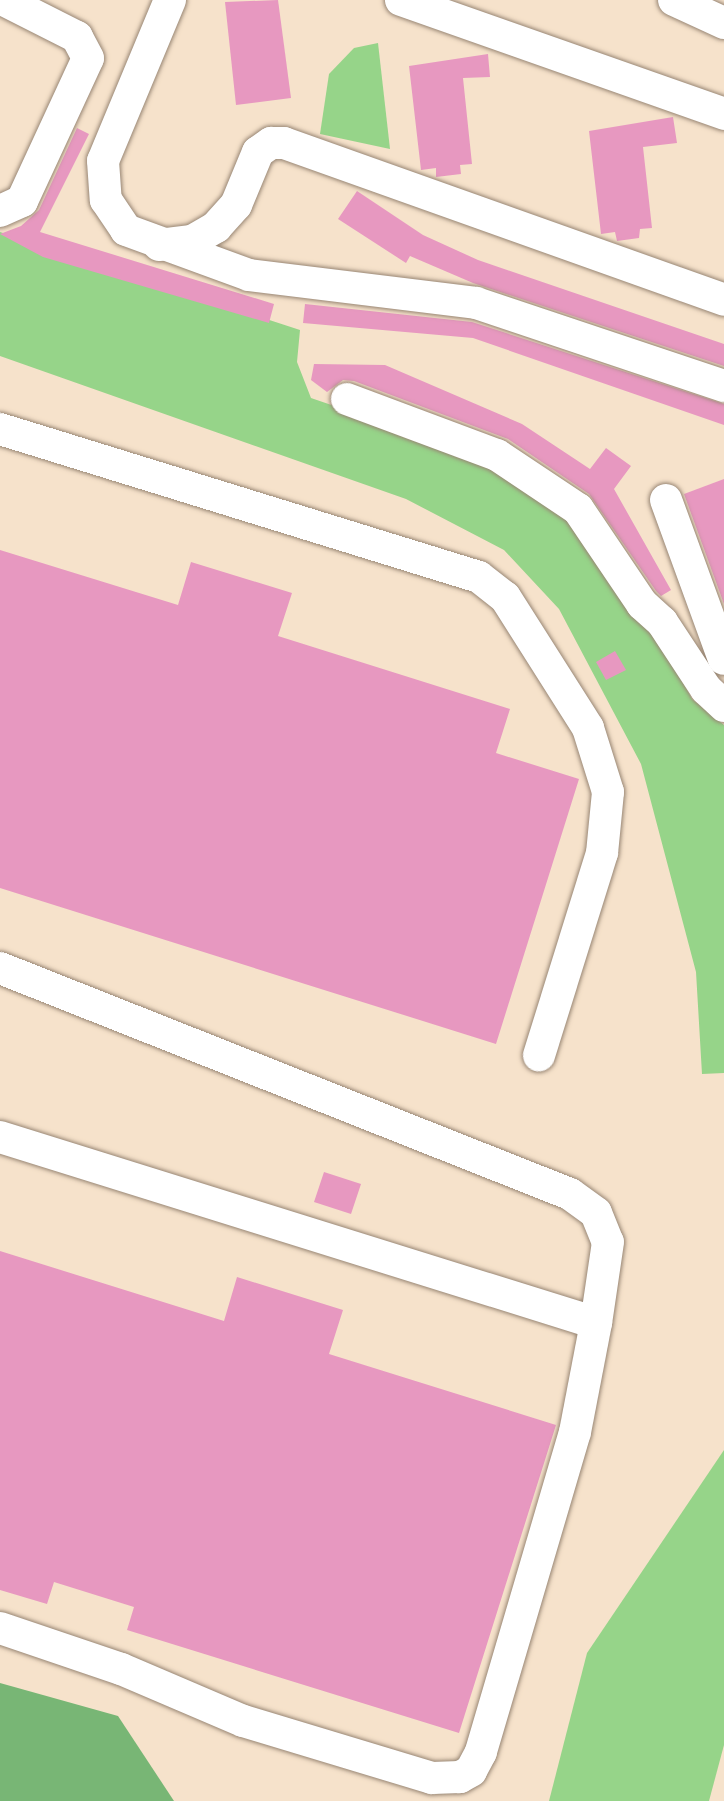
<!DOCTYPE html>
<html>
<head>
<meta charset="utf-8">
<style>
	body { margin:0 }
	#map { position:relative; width:724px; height:1801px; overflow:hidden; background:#f6e2cb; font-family:"IM FELL Double Pica",serif }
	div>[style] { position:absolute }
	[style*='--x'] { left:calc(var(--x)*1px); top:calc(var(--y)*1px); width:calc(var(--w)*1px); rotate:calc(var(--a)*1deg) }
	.green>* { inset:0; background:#96d489 }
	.forest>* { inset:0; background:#78b675 }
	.building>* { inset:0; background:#e798c0 }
	.roads { filter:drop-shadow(0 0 2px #988674) drop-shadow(0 0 2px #988674) }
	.minor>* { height:32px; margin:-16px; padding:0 16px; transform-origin:16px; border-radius:16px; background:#fff }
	span { translate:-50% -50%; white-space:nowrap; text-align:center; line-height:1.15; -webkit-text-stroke:8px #fff; paint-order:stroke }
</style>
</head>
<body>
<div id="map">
	<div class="green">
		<i style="clip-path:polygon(378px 43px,390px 149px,320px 134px,329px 74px,354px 48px)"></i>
		<i style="clip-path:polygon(0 232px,300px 330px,297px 362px,311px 398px,492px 460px,572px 515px,655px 630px,692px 699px,724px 725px,724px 1073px,702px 1074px,696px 972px,641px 764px,559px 609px,504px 550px,406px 499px,0 356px)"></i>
		<i style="clip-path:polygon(724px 1450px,724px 1745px,709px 1801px,549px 1801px,587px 1653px)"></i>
	</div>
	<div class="forest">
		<i style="clip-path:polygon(0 1683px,118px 1716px,174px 1801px,0 1801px)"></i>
	</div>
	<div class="building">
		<i style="clip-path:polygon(278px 0,291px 98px,236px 105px,225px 2px)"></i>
		<i style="clip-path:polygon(488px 54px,490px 77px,463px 78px,472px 164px,460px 165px,461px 174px,436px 177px,436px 168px,421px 170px,409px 66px)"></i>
		<i style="clip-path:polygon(673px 117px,677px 143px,643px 147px,652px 228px,640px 229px,639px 238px,617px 241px,615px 232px,601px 234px,589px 131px)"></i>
		<i style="clip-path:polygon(77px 128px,89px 134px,40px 232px,274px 304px,269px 323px,43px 257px,0 234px,21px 226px,39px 210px)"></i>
		<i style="clip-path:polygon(357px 191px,423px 235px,478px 260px,724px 344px,724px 366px,473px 283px,410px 256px,406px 263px,338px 219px)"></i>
		<i style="clip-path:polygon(305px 304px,472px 322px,724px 404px,724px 425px,473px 338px,303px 323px)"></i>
		<i style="clip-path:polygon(314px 364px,385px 365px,522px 424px,590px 469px,606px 448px,631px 466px,614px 489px,671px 590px,661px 596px,656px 591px,589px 494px,508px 439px,354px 381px,343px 380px,327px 392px,311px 380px)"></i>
		<i style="clip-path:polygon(724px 479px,724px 604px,684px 494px)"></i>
		<i style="clip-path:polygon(0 550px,178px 605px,191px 562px,292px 593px,278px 636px,510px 709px,496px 753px,579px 779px,496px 1044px,0 888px)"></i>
		<i style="clip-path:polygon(615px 651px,626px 670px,606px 680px,596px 662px)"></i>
		<i style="clip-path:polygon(324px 1172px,361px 1184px,351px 1214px,314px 1202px)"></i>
		<i style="clip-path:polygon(0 1251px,224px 1321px,237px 1277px,343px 1310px,329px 1354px,556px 1425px,459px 1733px,127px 1630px,134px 1607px,54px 1582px,47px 1604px,0 1590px)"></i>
	</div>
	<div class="roads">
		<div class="minor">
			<i style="--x:170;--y:0;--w:174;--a:112.6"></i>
			<i style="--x:103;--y:161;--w:39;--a:86"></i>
			<i style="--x:106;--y:200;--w:36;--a:56"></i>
			<i style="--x:126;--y:230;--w:131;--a:20.1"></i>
			<i style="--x:249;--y:275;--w:229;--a:7"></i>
			<i style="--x:476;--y:303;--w:262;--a:18.5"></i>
			<i style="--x:401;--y:0;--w:343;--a:19.4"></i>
			<i style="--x:674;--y:0;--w:55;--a:24.7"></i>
			<i style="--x:0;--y:211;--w:24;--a:-24"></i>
			<i style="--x:22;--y:201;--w:157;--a:-65.2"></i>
			<i style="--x:88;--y:58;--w:24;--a:-118"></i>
			<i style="--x:77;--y:37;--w:82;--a:-153.1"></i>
			<i style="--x:159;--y:245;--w:33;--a:-7"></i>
			<i style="--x:192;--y:241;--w:28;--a:-30"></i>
			<i style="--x:216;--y:227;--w:30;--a:-48"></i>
			<i style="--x:236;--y:205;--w:57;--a:-67.5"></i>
			<i style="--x:258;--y:152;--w:16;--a:-35"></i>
			<i style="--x:271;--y:143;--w:13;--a:0"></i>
			<i style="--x:284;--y:143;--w:467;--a:19.6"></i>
			<i style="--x:347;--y:399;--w:160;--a:20.5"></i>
			<i style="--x:497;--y:455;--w:97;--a:33.7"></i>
			<i style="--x:578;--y:509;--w:115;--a:56"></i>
			<i style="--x:642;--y:604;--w:27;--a:42"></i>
			<i style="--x:662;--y:622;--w:80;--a:56.7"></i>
			<i style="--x:706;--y:689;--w:25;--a:43"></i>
			<i style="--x:0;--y:429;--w:501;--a:17.17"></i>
			<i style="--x:479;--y:577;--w:33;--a:38"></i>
			<i style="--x:505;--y:597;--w:155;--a:57.6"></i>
			<i style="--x:588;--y:728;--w:67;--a:72.6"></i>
			<i style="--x:608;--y:792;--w:61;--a:95.6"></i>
			<i style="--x:602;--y:853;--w:212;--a:107.3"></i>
			<i style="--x:666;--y:500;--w:169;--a:70"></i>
			<i style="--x:0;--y:968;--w:613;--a:21.63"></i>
			<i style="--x:570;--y:1194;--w:32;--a:36"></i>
			<i style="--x:596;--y:1213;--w:31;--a:68"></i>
			<i style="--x:608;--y:1242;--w:82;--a:98.4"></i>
			<i style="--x:0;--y:1137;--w:624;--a:17.33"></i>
			<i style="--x:596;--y:1323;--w:111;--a:100.9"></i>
			<i style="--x:575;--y:1432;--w:334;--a:106.4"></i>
			<i style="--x:481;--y:1752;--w:21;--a:118"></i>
			<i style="--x:471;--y:1771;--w:13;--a:151"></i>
			<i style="--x:460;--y:1777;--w:28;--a:178"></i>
			<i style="--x:432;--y:1778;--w:197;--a:-163.2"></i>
			<i style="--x:243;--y:1721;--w:133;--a:-156.9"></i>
			<i style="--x:121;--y:1669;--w:128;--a:-161.3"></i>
		</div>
	</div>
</div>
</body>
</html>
